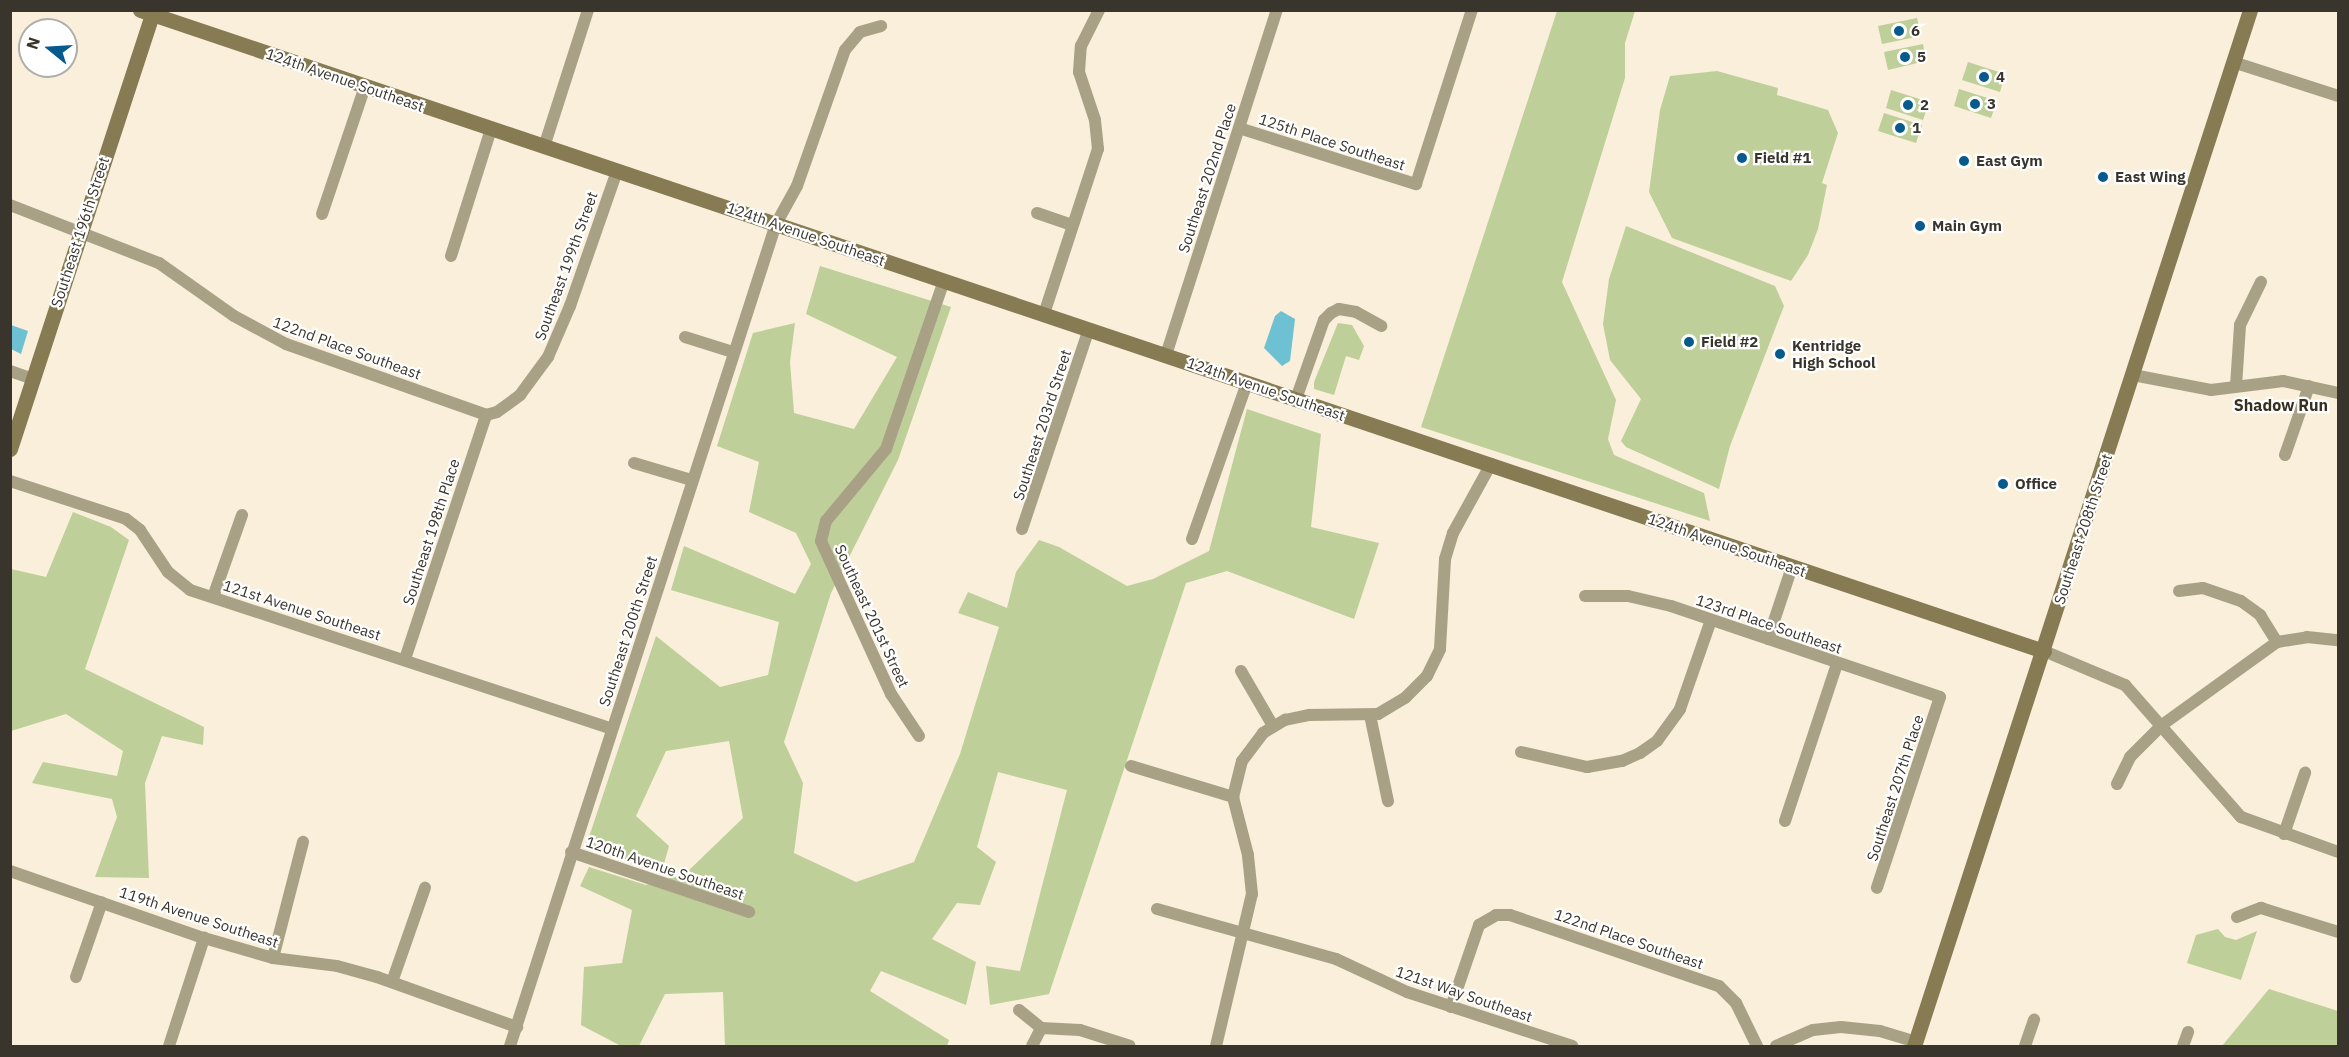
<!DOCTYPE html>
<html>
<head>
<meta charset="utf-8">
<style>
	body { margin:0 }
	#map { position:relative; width:2349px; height:1057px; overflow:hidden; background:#f9efda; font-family:"IBM Plex Sans",sans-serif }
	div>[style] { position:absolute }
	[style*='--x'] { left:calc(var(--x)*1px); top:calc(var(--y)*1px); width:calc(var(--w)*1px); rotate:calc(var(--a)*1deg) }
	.green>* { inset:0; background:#bfcf99 }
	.water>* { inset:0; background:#6dc1d2 }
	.street>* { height:12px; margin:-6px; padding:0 6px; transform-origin:6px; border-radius:6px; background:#a9a186 }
	.secondary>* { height:15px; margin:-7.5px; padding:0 7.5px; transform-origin:7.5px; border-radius:7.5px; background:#867b53 }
	.dots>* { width:16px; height:16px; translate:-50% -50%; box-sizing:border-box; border:3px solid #fff; border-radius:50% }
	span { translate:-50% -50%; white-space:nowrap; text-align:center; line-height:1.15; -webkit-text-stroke:4.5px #fff; paint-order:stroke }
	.poi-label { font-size:15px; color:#39352d; font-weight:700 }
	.left { translate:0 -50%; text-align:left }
	.street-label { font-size:15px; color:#39352d }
	.neighbourhood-label { font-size:16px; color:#372f1f; font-weight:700 }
	.frame { position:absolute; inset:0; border:12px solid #39352d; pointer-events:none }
	.north { position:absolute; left:18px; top:18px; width:60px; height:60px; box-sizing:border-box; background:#fff; border:2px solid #b0aeab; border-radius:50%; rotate:288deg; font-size:16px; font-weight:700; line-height:24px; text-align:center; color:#39352d }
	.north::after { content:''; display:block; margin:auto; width:21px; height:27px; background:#075a8c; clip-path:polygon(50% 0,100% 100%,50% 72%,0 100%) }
</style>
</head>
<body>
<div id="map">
	<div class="green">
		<i style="clip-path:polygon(1557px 11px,1635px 11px,1625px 43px,1625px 78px,1562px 282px,1616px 400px,1608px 439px,1614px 455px,1704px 493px,1710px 521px,1421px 427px)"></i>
		<i style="clip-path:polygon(1917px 18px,1921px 36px,1882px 44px,1878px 26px)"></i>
		<i style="clip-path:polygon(1923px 44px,1926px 61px,1888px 70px,1884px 52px)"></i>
		<i style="clip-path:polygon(1968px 62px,2005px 74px,2000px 92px,1962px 80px)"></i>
		<i style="clip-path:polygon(1717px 71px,1778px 88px,1777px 95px,1828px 110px,1838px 133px,1822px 183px,1827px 185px,1818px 229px,1808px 255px,1791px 281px,1672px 238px,1649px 192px,1660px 110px,1670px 76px)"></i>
		<i style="clip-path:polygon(1959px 89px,1997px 101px,1991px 118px,1954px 106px)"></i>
		<i style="clip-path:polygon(1891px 90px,1929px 102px,1923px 120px,1886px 108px)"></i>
		<i style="clip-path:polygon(1884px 113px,1922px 125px,1916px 143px,1878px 131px)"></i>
		<i style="clip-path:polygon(1626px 226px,1775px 286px,1784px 306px,1730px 446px,1719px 489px,1626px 447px,1621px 441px,1641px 399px,1610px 360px,1603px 324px,1609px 279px)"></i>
		<i style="clip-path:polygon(820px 266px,951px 307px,898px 460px,831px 593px,784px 742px,803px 783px,794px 853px,856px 882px,914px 862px,960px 754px,999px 627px,958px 613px,968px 592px,1007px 608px,1016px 572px,1039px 540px,1059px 547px,1127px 586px,1153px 579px,1209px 551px,1247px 409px,1321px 434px,1311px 527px,1379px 543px,1354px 619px,1227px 571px,1186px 583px,1049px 994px,990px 1005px,986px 966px,1020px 971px,1067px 790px,998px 772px,977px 847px,996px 862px,980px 905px,957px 903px,932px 939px,976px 962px,966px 1005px,881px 971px,870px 991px,949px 1040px,947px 1046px,725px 1046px,723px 992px,665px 994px,639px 1046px,621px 1046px,581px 1025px,584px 967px,622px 963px,632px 910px,580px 886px,589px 867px,646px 885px,685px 874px,743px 818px,729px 741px,666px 751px,636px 816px,669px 846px,662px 871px,586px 846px,656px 636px,720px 687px,768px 675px,779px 622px,671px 590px,684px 546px,795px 594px,811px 564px,796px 533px,749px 512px,759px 462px,717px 446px,753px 333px,795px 323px,790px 362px,794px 413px,854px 429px,897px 357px,806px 314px)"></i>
		<i style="clip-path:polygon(1338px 323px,1352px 325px,1364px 346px,1359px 360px,1346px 356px,1334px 395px,1314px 389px,1314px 382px)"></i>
		<i style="clip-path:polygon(73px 512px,111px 527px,129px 540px,85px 669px,204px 727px,203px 745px,162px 736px,145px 783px,149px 878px,95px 877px,117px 817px,112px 799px,32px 783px,43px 762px,117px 776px,123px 751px,66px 714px,11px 731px,11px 569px,46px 577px)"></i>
		<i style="clip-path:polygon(2218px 929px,2225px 937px,2236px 940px,2257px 931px,2241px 980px,2187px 963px,2196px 935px)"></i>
		<i style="clip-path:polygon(2269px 989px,2338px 1011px,2338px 1046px,2222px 1046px)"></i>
	</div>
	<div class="water">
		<i style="clip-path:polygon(1281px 311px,1295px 319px,1290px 361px,1282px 366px,1264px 348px,1275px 316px)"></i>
		<i style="clip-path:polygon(11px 325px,28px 331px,21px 354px,11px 349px)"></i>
	</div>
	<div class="street">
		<i style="--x:2233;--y:62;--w:110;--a:17.9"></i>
		<i style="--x:1239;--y:128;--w:186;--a:17.6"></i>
		<i style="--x:1416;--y:184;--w:183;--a:-72.2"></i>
		<i style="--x:544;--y:147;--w:144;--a:-72.2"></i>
		<i style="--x:10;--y:205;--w:160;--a:21.3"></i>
		<i style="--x:159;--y:263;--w:92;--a:35.2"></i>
		<i style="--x:234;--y:316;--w:59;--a:28.3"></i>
		<i style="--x:286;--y:344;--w:212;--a:19.5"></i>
		<i style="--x:1037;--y:213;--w:37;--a:19"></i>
		<i style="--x:322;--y:214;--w:135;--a:-71.4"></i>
		<i style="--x:451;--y:256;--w:133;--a:-72.5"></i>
		<i style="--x:1044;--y:314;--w:174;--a:-71.9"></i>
		<i style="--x:1098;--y:149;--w:29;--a:-96"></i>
		<i style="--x:1095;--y:120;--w:51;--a:-108.4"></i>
		<i style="--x:1079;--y:72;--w:26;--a:-86"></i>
		<i style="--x:1081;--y:46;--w:40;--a:-63.4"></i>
		<i style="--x:685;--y:337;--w:50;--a:17.4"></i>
		<i style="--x:1166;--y:355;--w:362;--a:-72.2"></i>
		<i style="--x:10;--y:371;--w:24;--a:19"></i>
		<i style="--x:2133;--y:375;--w:79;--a:10.9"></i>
		<i style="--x:2211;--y:390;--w:73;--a:-7.1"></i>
		<i style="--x:2283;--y:381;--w:56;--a:12.3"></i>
		<i style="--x:2236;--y:386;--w:61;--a:-86.2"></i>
		<i style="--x:2240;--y:325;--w:48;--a:-64"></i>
		<i style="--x:1296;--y:399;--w:84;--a:-70.5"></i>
		<i style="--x:1324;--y:320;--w:10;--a:-45"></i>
		<i style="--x:1331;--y:313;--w:9;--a:-27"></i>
		<i style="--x:1339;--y:309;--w:17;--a:10"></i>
		<i style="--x:1356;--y:312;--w:29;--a:29"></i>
		<i style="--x:486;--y:415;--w:11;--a:-15"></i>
		<i style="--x:497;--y:412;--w:29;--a:-36"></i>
		<i style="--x:520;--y:395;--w:47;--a:-53.6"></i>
		<i style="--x:548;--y:357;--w:56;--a:-66.7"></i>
		<i style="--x:570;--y:306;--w:143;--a:-70.8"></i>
		<i style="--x:2285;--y:455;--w:73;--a:-70.8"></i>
		<i style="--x:634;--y:463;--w:59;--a:16.6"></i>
		<i style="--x:10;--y:481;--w:122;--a:18.1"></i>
		<i style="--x:126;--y:519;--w:18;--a:38"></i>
		<i style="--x:140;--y:530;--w:50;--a:56.3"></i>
		<i style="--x:168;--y:572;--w:28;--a:39"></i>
		<i style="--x:190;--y:590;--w:444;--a:18.2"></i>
		<i style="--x:1022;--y:529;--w:211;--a:-71.5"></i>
		<i style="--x:1192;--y:539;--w:165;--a:-70.6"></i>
		<i style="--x:2179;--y:591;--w:24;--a:-7"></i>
		<i style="--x:2203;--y:588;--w:40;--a:18.9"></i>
		<i style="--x:2241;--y:601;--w:24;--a:36"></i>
		<i style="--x:2260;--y:615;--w:32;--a:58"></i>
		<i style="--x:2277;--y:642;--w:30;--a:-9"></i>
		<i style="--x:2307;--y:637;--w:31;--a:6"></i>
		<i style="--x:1585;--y:596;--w:43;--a:0"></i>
		<i style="--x:1628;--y:596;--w:44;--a:13.1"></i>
		<i style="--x:1671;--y:606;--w:284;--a:18.7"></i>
		<i style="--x:1940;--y:697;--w:201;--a:108.3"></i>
		<i style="--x:213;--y:597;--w:87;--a:-70.5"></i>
		<i style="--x:1768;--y:639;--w:76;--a:-71.6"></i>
		<i style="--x:2044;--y:651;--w:88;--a:22.8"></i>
		<i style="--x:2125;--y:685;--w:176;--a:48.7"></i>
		<i style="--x:2241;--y:817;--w:103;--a:19.8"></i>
		<i style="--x:405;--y:659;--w:257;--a:-71.6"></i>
		<i style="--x:1241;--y:671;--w:64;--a:59.8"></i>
		<i style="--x:1370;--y:715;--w:88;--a:78.2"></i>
		<i style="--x:919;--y:736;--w:50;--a:-123.7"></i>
		<i style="--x:891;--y:694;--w:168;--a:-114.6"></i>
		<i style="--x:821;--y:541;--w:21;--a:-76"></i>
		<i style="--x:826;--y:521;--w:94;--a:-50.2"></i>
		<i style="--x:886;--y:449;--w:178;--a:-71"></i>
		<i style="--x:1521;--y:752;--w:68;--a:12.8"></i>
		<i style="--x:1587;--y:767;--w:36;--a:-10"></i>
		<i style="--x:1622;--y:761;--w:20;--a:-24"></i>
		<i style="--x:1640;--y:753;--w:21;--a:-35"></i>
		<i style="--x:1657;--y:741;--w:39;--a:-54"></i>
		<i style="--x:1680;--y:709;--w:94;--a:-70.8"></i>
		<i style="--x:1131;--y:766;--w:107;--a:16.9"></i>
		<i style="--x:2117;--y:784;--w:30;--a:-64"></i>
		<i style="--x:2130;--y:757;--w:45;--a:-45"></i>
		<i style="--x:2162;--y:725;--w:142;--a:-35.8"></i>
		<i style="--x:1785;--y:821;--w:165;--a:-71.7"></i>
		<i style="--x:2284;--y:834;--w:65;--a:-71"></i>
		<i style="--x:571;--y:852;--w:188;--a:18.6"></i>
		<i style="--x:10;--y:871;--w:205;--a:19.1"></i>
		<i style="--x:204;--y:938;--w:72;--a:16.2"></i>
		<i style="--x:273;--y:958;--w:64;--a:7.1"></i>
		<i style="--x:337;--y:966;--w:41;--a:15.4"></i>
		<i style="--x:377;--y:977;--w:149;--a:19.7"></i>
		<i style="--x:1157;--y:909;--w:186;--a:15.6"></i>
		<i style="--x:1336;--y:959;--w:78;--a:24.9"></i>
		<i style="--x:1407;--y:992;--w:174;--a:18.1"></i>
		<i style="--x:2237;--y:917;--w:26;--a:-21"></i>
		<i style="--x:2261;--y:908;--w:81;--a:17.3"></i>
		<i style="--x:273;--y:958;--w:120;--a:-75.5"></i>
		<i style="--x:76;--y:977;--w:79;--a:-70.9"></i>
		<i style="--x:392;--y:982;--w:100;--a:-70.7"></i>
		<i style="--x:1451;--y:1007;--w:87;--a:-71.1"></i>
		<i style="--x:1479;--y:925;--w:20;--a:-30"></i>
		<i style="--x:1496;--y:915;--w:14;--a:0"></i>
		<i style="--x:1510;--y:915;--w:221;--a:18.8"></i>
		<i style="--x:1719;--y:986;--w:24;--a:45"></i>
		<i style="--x:1736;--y:1003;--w:48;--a:64"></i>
		<i style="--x:1019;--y:1010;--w:28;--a:39"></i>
		<i style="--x:1041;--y:1028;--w:39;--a:3"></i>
		<i style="--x:1080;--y:1030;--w:52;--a:17.7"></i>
		<i style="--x:169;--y:1046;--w:114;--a:-72"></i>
		<i style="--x:510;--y:1046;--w:864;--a:-72.07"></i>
		<i style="--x:776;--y:224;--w:43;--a:-61.1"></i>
		<i style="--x:797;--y:186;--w:144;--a:-70.6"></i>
		<i style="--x:845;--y:50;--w:23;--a:-50"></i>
		<i style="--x:860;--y:32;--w:22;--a:-16"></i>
		<i style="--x:1032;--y:1046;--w:20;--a:-63"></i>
		<i style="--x:1216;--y:1046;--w:156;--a:-76.7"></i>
		<i style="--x:1252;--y:894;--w:39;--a:-96"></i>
		<i style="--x:1248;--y:855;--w:60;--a:-104.5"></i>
		<i style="--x:1233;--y:797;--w:37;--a:-76"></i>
		<i style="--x:1242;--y:761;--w:35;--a:-53"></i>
		<i style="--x:1263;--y:733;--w:26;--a:-31"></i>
		<i style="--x:1285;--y:720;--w:25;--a:-12"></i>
		<i style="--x:1309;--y:715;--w:69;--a:-0.8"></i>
		<i style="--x:1378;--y:714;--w:31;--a:-31"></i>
		<i style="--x:1405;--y:698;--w:31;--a:-45"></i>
		<i style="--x:1427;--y:676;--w:30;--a:-64"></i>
		<i style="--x:1440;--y:649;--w:90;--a:-86.8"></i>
		<i style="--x:1445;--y:559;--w:27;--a:-73"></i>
		<i style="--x:1453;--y:533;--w:79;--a:-61.2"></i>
		<i style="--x:1776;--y:1046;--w:40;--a:-23.4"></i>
		<i style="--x:1813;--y:1030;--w:28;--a:-6"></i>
		<i style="--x:1841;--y:1027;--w:39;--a:6"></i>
		<i style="--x:1880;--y:1031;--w:38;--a:17"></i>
		<i style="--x:2025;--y:1046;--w:28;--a:-71"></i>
		<i style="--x:2183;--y:1046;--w:15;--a:-70"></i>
	</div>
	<div class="secondary">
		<i style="--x:140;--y:10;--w:2009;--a:18.61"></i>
		<i style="--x:10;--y:449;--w:457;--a:-71.9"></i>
		<i style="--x:1914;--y:1046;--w:1089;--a:-72.03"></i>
	</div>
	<div class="dots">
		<i style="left:1899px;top:31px;background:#075a8c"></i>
		<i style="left:1905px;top:57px;background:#075a8c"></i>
		<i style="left:1984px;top:77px;background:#075a8c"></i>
		<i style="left:1975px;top:104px;background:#075a8c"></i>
		<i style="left:1908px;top:105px;background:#075a8c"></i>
		<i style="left:1900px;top:128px;background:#075a8c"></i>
		<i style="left:1742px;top:158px;background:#075a8c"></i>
		<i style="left:1964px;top:161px;background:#075a8c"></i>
		<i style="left:2103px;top:177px;background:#075a8c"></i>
		<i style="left:1920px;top:226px;background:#075a8c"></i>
		<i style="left:1689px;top:342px;background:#075a8c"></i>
		<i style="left:1780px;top:354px;background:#075a8c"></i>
		<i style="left:2003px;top:484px;background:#075a8c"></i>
	</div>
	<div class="poi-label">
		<span class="left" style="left:1911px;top:31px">6</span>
		<span class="left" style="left:1917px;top:57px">5</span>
		<span class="left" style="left:1996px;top:77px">4</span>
		<span class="left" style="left:1987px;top:104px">3</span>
		<span class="left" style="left:1920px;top:105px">2</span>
		<span class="left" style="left:1912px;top:128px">1</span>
		<span class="left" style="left:1754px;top:158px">Field #1</span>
		<span class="left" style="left:1976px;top:161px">East Gym</span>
		<span class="left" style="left:2115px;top:177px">East Wing</span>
		<span class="left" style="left:1932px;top:226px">Main Gym</span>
		<span class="left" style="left:1701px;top:342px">Field #2</span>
		<span class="left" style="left:1792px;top:354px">Kentridge<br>High School</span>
		<span class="left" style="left:2015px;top:484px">Office</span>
	</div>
	<div class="street-label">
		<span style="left:345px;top:80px;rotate:19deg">124th Avenue Southeast</span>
		<span style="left:1332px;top:142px;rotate:18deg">125th Place Southeast</span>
		<span style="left:1207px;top:178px;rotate:-72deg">Southeast 202nd Place</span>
		<span style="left:80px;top:232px;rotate:-72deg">Southeast 196th Street</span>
		<span style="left:806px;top:234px;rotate:19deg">124th Avenue Southeast</span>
		<span style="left:566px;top:266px;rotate:-70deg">Southeast 199th Street</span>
		<span style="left:347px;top:348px;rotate:20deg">122nd Place Southeast</span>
		<span style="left:1266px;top:389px;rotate:19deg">124th Avenue Southeast</span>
		<span style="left:1042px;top:425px;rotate:-72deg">Southeast 203rd Street</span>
		<span style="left:2083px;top:529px;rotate:-72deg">Southeast 208th Street</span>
		<span style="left:431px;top:532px;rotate:-72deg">Southeast 198th Place</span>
		<span style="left:1727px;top:545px;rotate:19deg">124th Avenue Southeast</span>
		<span style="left:302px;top:610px;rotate:18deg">121st Avenue Southeast</span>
		<span style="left:872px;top:616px;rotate:65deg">Southeast 201st Street</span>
		<span style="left:1769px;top:624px;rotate:19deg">123rd Place Southeast</span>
		<span style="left:628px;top:631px;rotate:-72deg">Southeast 200th Street</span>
		<span style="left:1895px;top:788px;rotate:-72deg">Southeast 207th Place</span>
		<span style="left:665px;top:868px;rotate:19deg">120th Avenue Southeast</span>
		<span style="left:199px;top:917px;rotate:18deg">119th Avenue Southeast</span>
		<span style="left:1629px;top:939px;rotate:19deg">122nd Place Southeast</span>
		<span style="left:1464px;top:994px;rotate:19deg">121st Way Southeast</span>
	</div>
	<div class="neighbourhood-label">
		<span style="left:2281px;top:405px">Shadow Run</span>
	</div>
	<div class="frame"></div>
	<div class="north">N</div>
</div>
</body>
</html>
